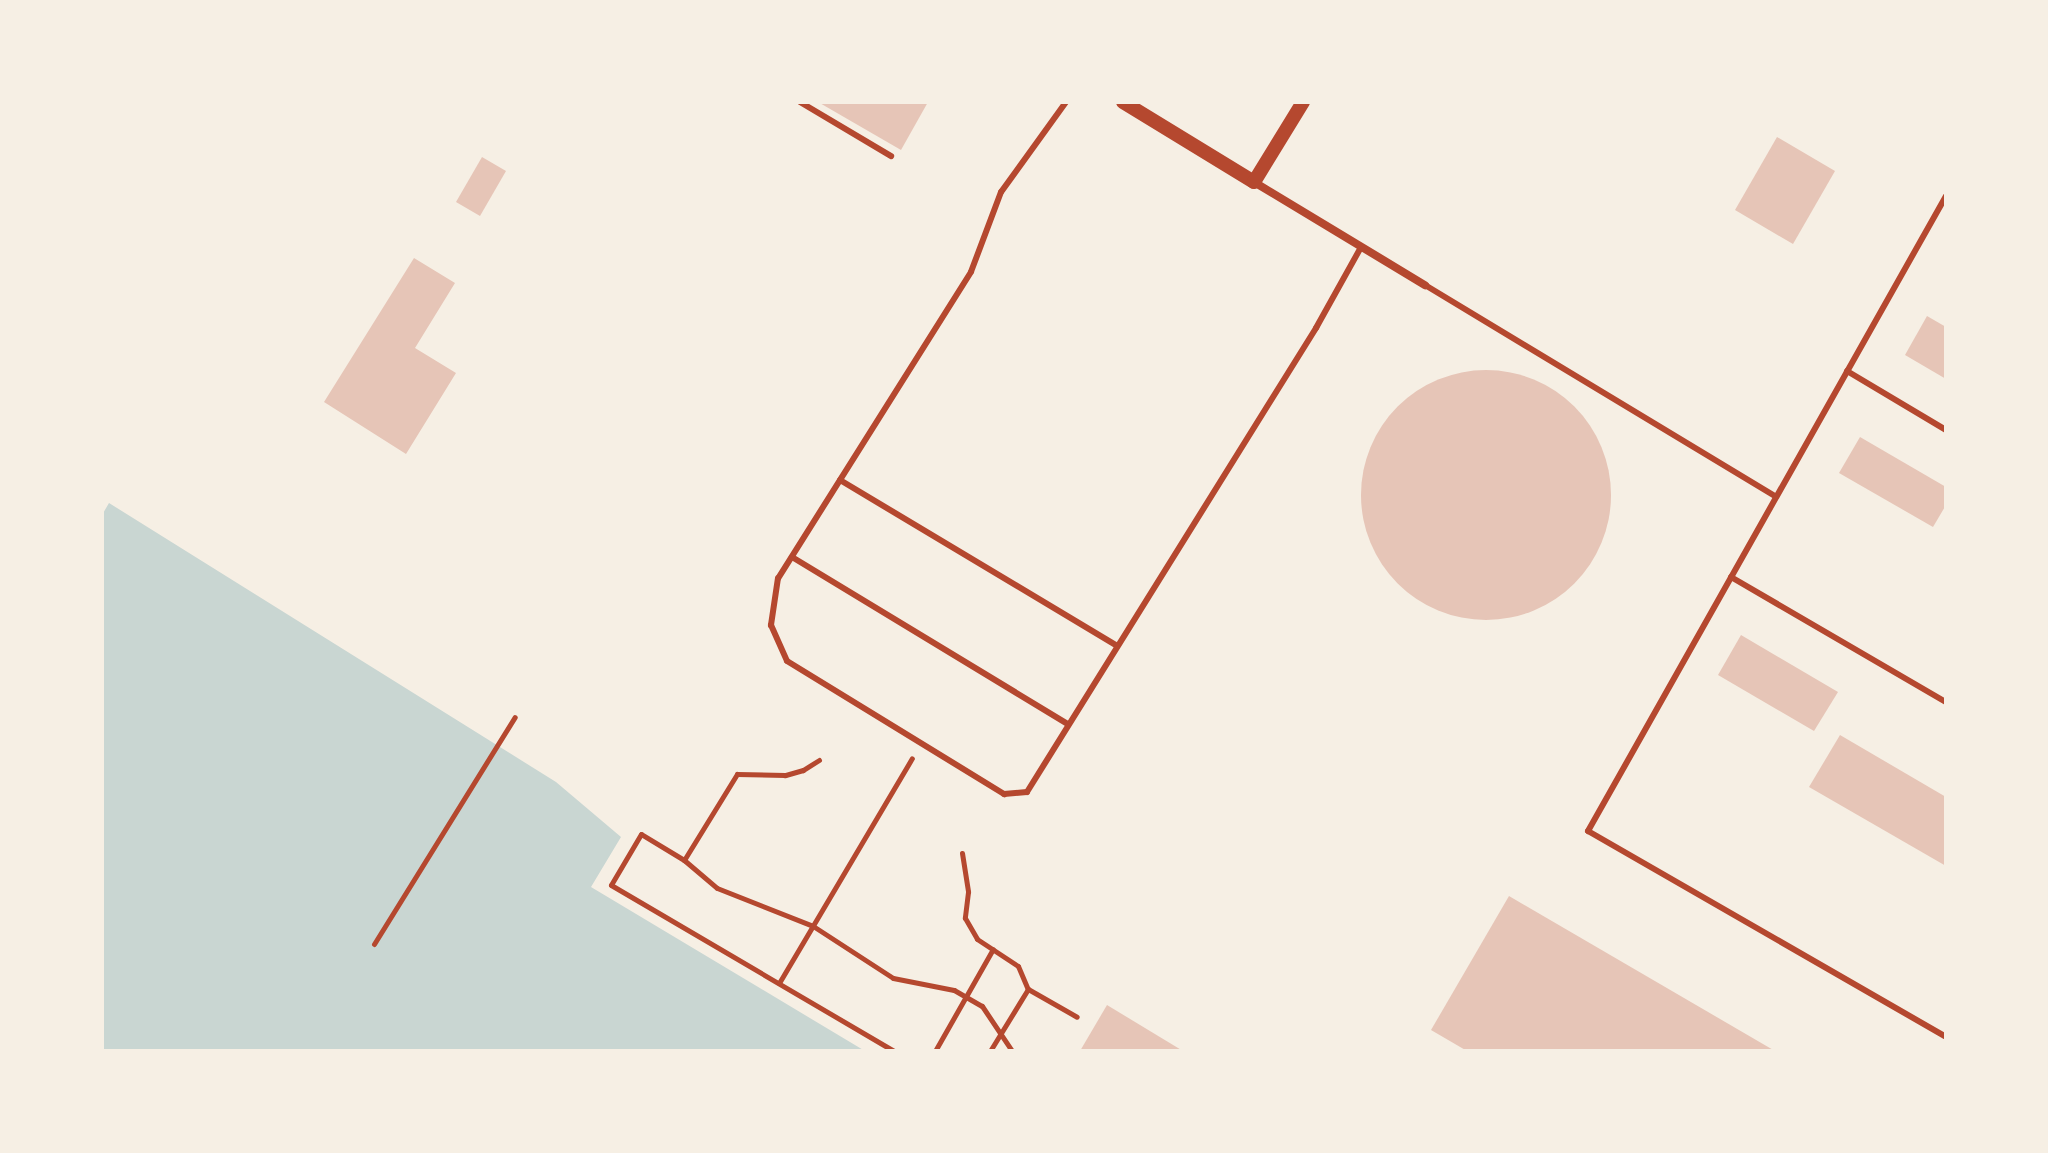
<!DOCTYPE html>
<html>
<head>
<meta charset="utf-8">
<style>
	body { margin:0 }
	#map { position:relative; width:2048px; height:1153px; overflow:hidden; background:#f6efe4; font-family:Mulish,sans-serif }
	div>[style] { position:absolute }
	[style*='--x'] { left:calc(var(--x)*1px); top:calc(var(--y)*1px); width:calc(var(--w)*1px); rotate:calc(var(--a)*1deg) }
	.water>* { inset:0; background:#c9d6d2 }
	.building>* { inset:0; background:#e6c5b7 }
	.round { border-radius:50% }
	.path>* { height:5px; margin:-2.5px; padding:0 2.5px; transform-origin:2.5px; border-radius:2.5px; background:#b5482f }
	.service>* { height:6px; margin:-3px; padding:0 3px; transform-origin:3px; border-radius:3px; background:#b5482f }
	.minor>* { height:8px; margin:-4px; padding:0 4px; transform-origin:4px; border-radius:4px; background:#b5482f }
	.tertiary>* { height:14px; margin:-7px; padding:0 7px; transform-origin:7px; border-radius:7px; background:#b5482f }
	span { translate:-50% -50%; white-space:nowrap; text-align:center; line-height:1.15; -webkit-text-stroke:7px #f6efe4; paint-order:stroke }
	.frame { position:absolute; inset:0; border:104px solid #f6efe4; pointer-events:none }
</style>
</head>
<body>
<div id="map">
	<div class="water">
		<i style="clip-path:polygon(109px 503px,556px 782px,621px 837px,591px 887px,865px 1051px,102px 1051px,102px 515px)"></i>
	</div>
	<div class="building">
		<i style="clip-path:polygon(818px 102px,928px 102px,901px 150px)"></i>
		<i style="clip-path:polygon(1777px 137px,1835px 171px,1793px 244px,1735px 210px)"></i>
		<i style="clip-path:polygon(482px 157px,506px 171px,480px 216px,456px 202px)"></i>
		<i style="clip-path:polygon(414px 258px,455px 283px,415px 348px,456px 373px,406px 454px,324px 402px)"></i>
		<i style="clip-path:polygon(1927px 316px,1946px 327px,1946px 379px,1905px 355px)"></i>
		<i class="round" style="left:1361px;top:370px;width:250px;height:250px"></i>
		<i style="clip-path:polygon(1860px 437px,1946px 487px,1946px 505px,1933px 527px,1839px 473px)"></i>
		<i style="clip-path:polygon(1741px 635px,1838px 692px,1814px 731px,1718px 675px)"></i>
		<i style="clip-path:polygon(1840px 735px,1946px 797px,1946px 866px,1809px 787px)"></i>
		<i style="clip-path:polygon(1509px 896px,1775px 1051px,1467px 1051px,1431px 1030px)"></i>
		<i style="clip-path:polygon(1107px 1005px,1183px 1051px,1080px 1051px)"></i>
	</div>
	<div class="path">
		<i style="--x:819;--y:760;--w:19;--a:148"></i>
		<i style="--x:803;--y:770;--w:19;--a:164"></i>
		<i style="--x:785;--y:775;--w:48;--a:-178.8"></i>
		<i style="--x:737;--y:774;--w:101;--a:121.6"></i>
		<i style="--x:684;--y:860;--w:43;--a:40.3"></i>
		<i style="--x:717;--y:888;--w:103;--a:21.6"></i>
		<i style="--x:813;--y:926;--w:95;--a:33"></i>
		<i style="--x:893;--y:978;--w:62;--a:11.1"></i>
		<i style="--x:954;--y:990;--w:32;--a:30"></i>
		<i style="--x:982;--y:1006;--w:54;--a:56.3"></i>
		<i style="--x:962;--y:853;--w:39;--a:81"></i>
		<i style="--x:968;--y:892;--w:26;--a:97"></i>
		<i style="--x:965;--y:918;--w:24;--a:60"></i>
		<i style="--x:977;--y:939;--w:49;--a:33.4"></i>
		<i style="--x:1018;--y:966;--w:25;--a:67"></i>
		<i style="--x:1028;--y:989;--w:56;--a:29.7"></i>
		<i style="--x:684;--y:860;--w:50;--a:-148.8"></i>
		<i style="--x:641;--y:834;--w:59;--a:120.5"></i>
		<i style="--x:611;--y:885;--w:328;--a:30.4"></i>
		<i style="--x:374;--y:944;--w:267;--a:-58.2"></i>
		<i style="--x:779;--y:983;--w:261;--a:-59.4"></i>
		<i style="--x:935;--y:1051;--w:117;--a:-60.4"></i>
		<i style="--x:990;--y:1051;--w:73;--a:-58.5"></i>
	</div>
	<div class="service">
		<i style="--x:800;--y:102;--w:106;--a:30.7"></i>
		<i style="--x:1066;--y:102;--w:111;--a:125.8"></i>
		<i style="--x:1001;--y:192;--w:85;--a:110.6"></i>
		<i style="--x:971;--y:272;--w:362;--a:122.2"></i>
		<i style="--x:778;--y:578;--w:48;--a:98.5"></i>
		<i style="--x:771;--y:625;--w:39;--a:66"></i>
		<i style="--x:787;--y:661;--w:255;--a:31.5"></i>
		<i style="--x:1004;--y:794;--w:23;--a:-5"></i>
		<i style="--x:1027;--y:792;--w:547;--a:-58.08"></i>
		<i style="--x:1316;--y:328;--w:93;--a:-60.9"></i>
		<i style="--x:1946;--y:196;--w:729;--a:119.41"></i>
		<i style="--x:1588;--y:831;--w:413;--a:29.9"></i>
		<i style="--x:1425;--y:285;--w:410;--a:31.1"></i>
		<i style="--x:1847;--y:371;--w:115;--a:30.8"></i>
		<i style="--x:840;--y:480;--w:323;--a:30.9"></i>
		<i style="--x:792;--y:557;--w:323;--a:31.2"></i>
		<i style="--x:1731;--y:577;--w:249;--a:30.2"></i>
	</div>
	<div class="minor">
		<i style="--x:1254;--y:182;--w:200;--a:31.1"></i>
	</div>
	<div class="tertiary">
		<i style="--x:1123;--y:102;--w:153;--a:31.4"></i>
		<i style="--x:1254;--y:182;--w:94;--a:-58.5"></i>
	</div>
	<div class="frame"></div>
</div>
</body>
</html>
